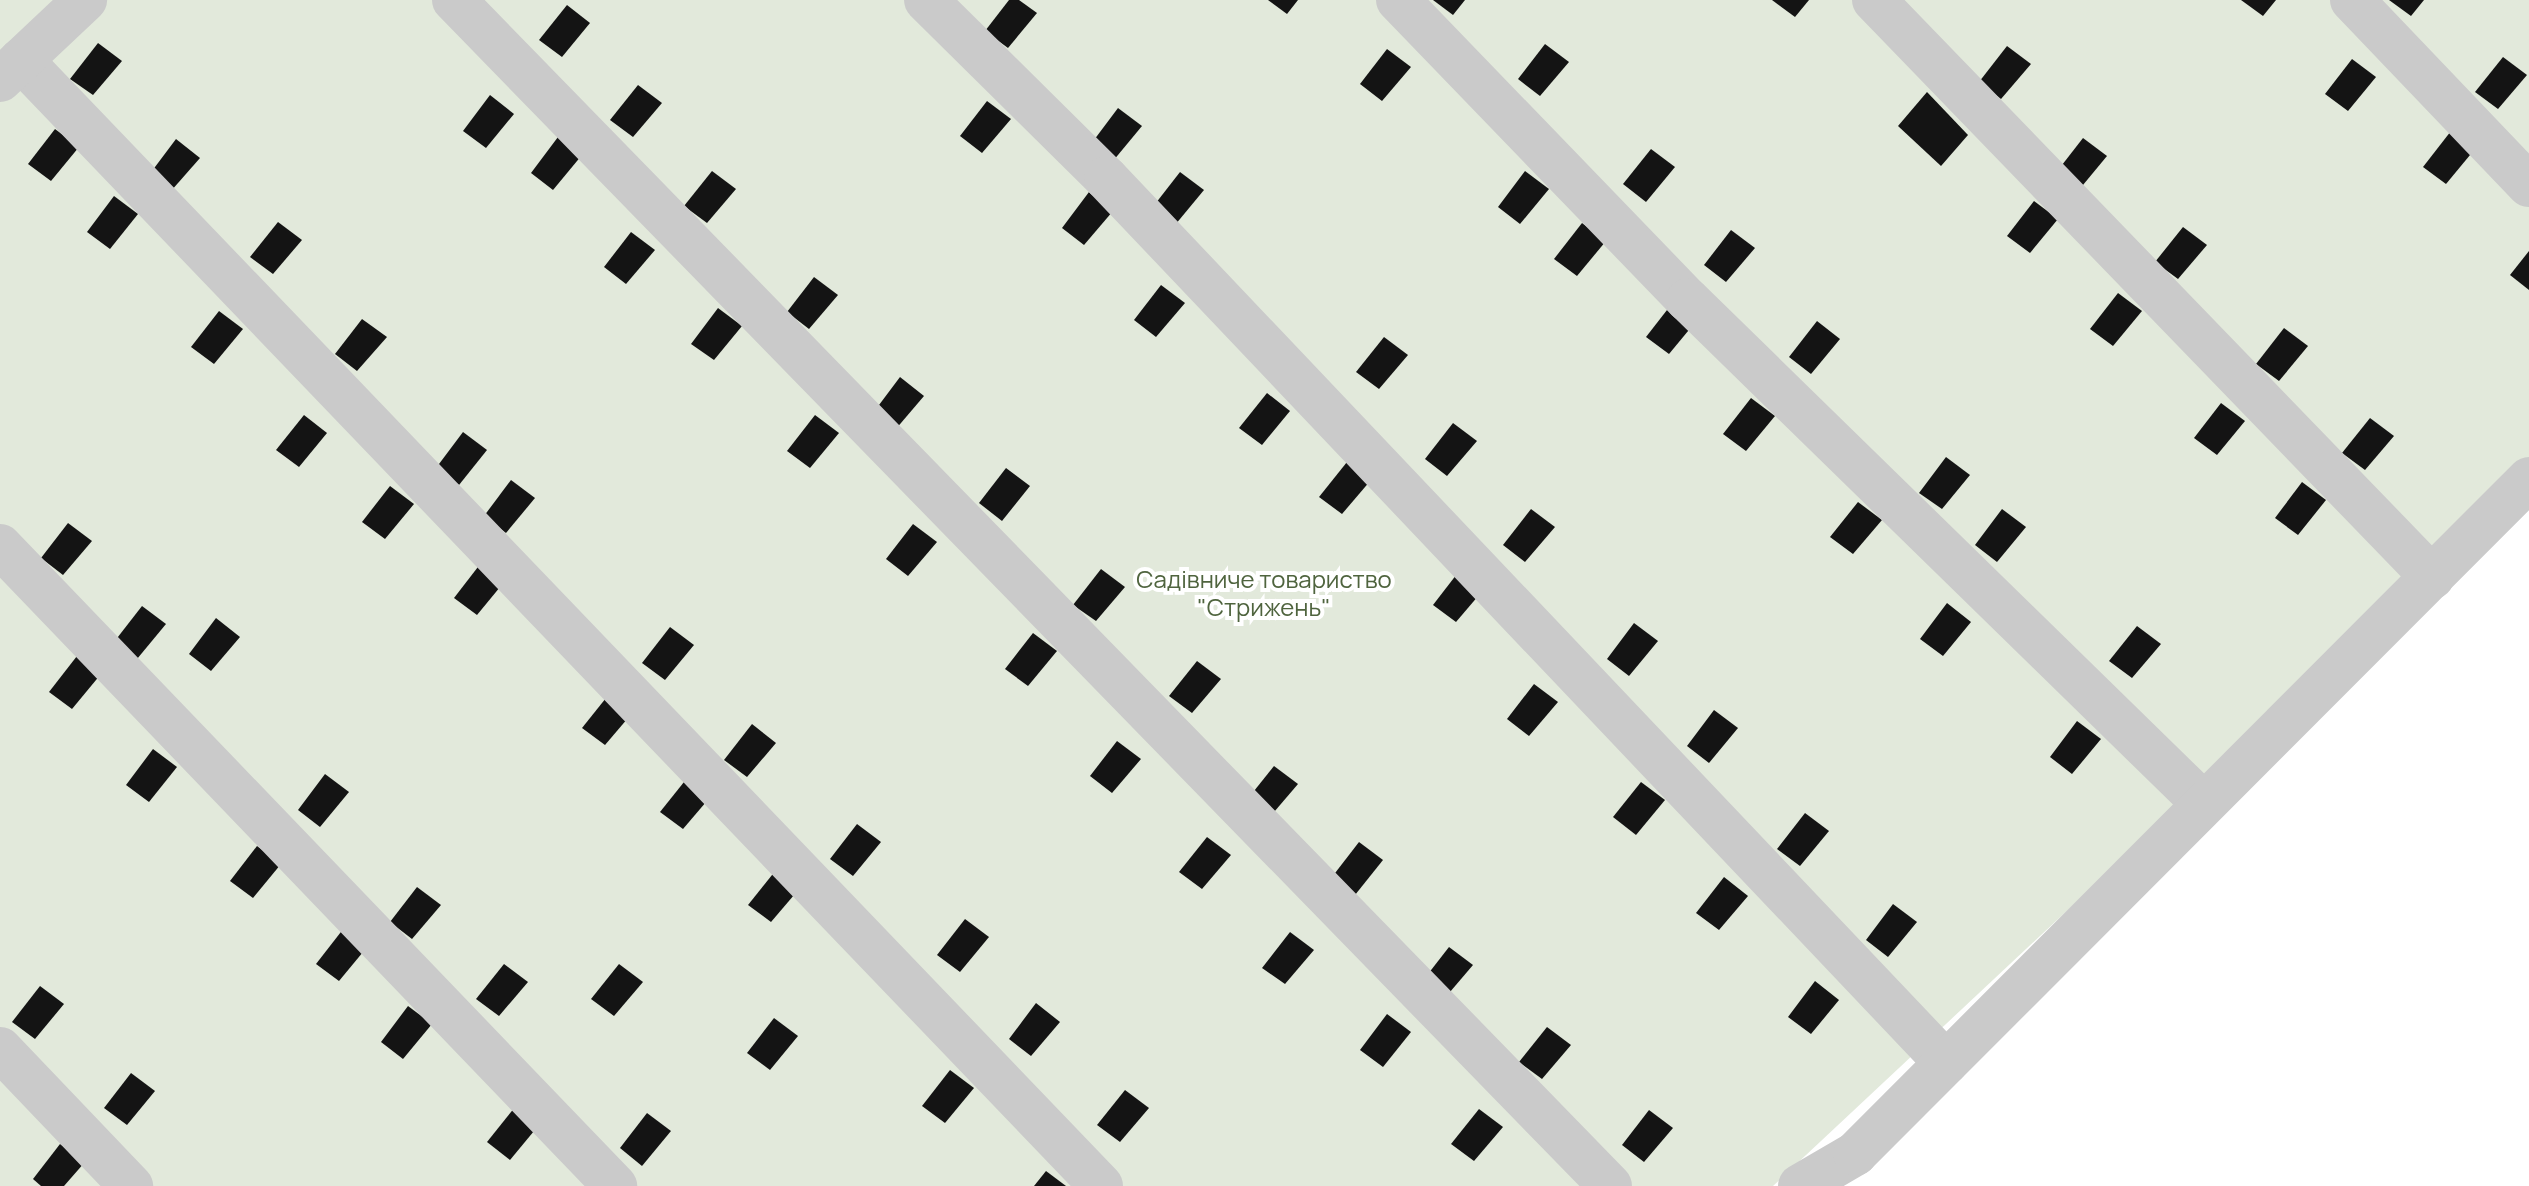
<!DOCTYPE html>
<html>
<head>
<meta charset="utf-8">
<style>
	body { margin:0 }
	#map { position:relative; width:2529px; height:1186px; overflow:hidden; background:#fff; font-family:Manrope,sans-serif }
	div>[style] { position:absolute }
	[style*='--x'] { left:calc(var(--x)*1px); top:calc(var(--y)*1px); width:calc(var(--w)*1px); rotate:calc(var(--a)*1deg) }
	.green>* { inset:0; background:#e2e9db }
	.building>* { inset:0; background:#141414 }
	.street>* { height:44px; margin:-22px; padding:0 22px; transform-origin:22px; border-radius:22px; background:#cacaca }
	span { translate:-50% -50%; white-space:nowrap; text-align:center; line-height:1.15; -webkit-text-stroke:8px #fff; paint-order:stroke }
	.park-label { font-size:24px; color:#4f643e }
</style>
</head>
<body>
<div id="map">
	<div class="green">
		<i style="clip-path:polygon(0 0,2529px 0,2529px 478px,1773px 1186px,0 1186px)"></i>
	</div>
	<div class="building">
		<i style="clip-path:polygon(1009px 0,1019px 0,1037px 13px,1008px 48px,985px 31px)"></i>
		<i style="clip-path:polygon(1268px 0,1298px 0,1287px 14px)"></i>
		<i style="clip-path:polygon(1433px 0,1465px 0,1453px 15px)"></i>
		<i style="clip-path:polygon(1772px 0,1809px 0,1795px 17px)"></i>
		<i style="clip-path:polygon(2241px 0,2276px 0,2263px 16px)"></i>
		<i style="clip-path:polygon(2389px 0,2424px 0,2411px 16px)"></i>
		<i style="clip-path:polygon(567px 5px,590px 23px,562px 57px,539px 40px)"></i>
		<i style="clip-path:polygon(98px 43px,122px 61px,93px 95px,70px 79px)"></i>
		<i style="clip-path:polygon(1545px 44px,1569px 62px,1540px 96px,1518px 79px)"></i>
		<i style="clip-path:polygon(2007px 46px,2031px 64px,2001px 99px,1979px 82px)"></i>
		<i style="clip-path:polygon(1387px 49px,1411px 67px,1382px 101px,1360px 84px)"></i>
		<i style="clip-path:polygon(2503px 57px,2527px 75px,2498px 109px,2475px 92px)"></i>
		<i style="clip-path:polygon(2352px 59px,2376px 77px,2348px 111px,2325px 94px)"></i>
		<i style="clip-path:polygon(638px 85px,662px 103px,633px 137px,610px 120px)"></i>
		<i style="clip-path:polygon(1927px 92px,1968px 135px,1941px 166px,1898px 126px)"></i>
		<i style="clip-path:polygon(490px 95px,514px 114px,486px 148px,463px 131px)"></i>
		<i style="clip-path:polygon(987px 101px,1011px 119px,982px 153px,960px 136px)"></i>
		<i style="clip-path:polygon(1118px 108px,1142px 126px,1113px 161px,1091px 144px)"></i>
		<i style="clip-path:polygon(55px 129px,79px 147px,51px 181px,28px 164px)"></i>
		<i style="clip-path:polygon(2451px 131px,2475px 149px,2446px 184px,2423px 167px)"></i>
		<i style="clip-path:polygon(558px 137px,582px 155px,553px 190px,531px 173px)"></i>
		<i style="clip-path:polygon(2083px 138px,2107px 156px,2078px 191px,2055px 174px)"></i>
		<i style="clip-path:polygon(176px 139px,200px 158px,171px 191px,149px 175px)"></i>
		<i style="clip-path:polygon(1651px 149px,1675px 167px,1646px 202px,1623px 184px)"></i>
		<i style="clip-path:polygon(712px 171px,736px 189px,707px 223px,684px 206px)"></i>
		<i style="clip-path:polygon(1525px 171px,1549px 189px,1520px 224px,1498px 207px)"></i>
		<i style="clip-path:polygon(1180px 172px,1204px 190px,1175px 225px,1152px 208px)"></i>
		<i style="clip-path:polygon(1089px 192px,1113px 211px,1084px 245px,1062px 228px)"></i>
		<i style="clip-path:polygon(114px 196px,138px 214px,110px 249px,87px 232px)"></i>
		<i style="clip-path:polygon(2034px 201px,2058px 219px,2030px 253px,2007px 236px)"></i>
		<i style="clip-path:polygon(278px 222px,302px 240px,273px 274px,250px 257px)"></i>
		<i style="clip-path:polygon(1582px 223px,1606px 241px,1577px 276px,1554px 259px)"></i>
		<i style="clip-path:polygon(2183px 227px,2207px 245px,2178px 279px,2155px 262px)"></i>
		<i style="clip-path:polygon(1731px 230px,1755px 248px,1726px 282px,1704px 265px)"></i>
		<i style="clip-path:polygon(631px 232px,655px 250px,626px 284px,604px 267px)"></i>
		<i style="clip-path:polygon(2529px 251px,2529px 290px,2510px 275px)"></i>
		<i style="clip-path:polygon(814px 277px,838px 295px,809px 329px,787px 312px)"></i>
		<i style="clip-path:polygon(1161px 285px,1185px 303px,1156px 337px,1134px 320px)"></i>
		<i style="clip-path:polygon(2118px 293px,2142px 311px,2113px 346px,2090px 329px)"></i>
		<i style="clip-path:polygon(1674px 301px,1698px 319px,1669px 354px,1646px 337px)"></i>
		<i style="clip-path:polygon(718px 308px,742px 326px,714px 360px,691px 344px)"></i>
		<i style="clip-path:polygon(219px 311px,243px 329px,214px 364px,191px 347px)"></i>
		<i style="clip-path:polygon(362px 319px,387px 337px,357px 371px,335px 354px)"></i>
		<i style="clip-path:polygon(1817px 321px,1840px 339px,1811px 374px,1789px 357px)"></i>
		<i style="clip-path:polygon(2284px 328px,2308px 346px,2279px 381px,2256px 364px)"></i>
		<i style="clip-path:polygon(1384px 337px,1408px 355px,1379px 389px,1356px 372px)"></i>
		<i style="clip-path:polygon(900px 377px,924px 396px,895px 430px,873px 413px)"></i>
		<i style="clip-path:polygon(1267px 393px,1290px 411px,1262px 445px,1239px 428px)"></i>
		<i style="clip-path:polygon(1751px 398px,1775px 416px,1746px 451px,1723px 434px)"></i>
		<i style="clip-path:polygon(2221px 403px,2245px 421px,2217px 455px,2194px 438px)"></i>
		<i style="clip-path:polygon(304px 415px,327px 433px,299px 467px,276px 450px)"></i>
		<i style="clip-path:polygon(815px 415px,839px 433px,810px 468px,787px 451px)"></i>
		<i style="clip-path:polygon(2370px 418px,2394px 436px,2365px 470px,2342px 453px)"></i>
		<i style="clip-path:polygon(1453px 423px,1477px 441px,1447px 476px,1425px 459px)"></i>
		<i style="clip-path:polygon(463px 432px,487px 450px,459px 485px,436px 468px)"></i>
		<i style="clip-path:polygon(1946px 457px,1970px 475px,1942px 509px,1919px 493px)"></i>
		<i style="clip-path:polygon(1347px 462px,1371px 480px,1342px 514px,1319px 497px)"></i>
		<i style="clip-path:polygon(1006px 468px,1030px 486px,1002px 521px,979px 503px)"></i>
		<i style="clip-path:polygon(511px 480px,535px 498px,506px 533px,484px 516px)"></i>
		<i style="clip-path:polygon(2302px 482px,2326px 500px,2298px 535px,2275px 518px)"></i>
		<i style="clip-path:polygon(390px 486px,414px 504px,385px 539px,362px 522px)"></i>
		<i style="clip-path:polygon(1858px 502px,1882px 520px,1853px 554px,1830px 537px)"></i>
		<i style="clip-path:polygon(1531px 509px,1555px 527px,1525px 562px,1503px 545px)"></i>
		<i style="clip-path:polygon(2002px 509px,2026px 527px,1997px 562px,1975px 545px)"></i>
		<i style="clip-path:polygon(68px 523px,92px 541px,63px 575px,41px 558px)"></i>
		<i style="clip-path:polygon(913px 524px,937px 542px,908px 576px,886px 559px)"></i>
		<i style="clip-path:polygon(481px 563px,505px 581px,477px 615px,454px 598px)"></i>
		<i style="clip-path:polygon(1101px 569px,1125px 587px,1096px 621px,1073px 605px)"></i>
		<i style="clip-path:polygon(1460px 570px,1485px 588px,1456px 622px,1433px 605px)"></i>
		<i style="clip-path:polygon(1947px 603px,1971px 622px,1943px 656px,1920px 639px)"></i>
		<i style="clip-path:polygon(142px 606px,166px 624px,137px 659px,114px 642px)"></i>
		<i style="clip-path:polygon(216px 618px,240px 637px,211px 671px,189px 654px)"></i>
		<i style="clip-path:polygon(1634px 623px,1658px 641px,1629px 676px,1607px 659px)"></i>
		<i style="clip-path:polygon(2137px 626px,2161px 644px,2132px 678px,2109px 661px)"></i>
		<i style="clip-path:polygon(670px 627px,694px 645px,665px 680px,642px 663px)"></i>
		<i style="clip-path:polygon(1033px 633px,1057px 651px,1028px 686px,1005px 669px)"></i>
		<i style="clip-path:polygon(77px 656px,101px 674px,72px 709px,49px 692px)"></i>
		<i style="clip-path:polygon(1197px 661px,1221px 679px,1192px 713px,1169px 696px)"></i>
		<i style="clip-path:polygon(1534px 684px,1558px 702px,1529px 736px,1507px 719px)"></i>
		<i style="clip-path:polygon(610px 693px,634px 711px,605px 745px,582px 728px)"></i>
		<i style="clip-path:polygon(1714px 710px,1738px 728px,1709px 763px,1687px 746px)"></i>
		<i style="clip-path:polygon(2077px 721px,2101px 739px,2072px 774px,2050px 757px)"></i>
		<i style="clip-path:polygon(752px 724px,776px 743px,747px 777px,724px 760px)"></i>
		<i style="clip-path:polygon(1117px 741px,1141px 759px,1112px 793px,1090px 776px)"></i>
		<i style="clip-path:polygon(153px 749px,177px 767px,149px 802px,126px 785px)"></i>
		<i style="clip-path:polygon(1274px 766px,1298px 784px,1269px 818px,1246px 801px)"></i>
		<i style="clip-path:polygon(325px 774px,349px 792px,320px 827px,298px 810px)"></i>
		<i style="clip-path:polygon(688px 777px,712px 795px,683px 829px,660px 812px)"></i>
		<i style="clip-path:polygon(1641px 782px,1665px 800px,1636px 835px,1613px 817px)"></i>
		<i style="clip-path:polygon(1805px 813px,1829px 831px,1800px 866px,1777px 849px)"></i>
		<i style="clip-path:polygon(857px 824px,881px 842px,853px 876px,830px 859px)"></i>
		<i style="clip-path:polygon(1207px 837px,1231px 855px,1202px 889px,1179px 872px)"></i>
		<i style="clip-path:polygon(1359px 842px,1383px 860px,1355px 895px,1332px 877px)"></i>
		<i style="clip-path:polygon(257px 846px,281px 864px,253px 898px,230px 881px)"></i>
		<i style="clip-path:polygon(776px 870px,800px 888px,771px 922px,748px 905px)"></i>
		<i style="clip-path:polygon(1724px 877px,1748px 896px,1719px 930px,1696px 913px)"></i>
		<i style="clip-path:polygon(417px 887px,441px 905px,412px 939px,390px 922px)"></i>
		<i style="clip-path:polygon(1893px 904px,1917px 922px,1888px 957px,1866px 940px)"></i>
		<i style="clip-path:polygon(965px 919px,989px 937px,960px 972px,937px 955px)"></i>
		<i style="clip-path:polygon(344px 928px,368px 946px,339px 981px,316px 964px)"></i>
		<i style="clip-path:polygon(1290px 932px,1314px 950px,1285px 984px,1262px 968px)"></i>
		<i style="clip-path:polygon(1449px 947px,1473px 965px,1444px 999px,1421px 983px)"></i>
		<i style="clip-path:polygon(504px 964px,528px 982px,499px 1016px,476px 999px)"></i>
		<i style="clip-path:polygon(619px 964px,643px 982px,614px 1016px,591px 999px)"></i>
		<i style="clip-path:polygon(1815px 981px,1839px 1000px,1811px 1034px,1788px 1017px)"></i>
		<i style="clip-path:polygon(40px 986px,64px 1004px,35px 1039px,12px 1022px)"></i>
		<i style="clip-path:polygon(1036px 1003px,1060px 1022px,1031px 1056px,1009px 1039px)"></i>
		<i style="clip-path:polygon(408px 1006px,432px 1024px,403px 1059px,381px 1042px)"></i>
		<i style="clip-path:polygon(1387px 1014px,1411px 1032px,1383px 1067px,1360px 1050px)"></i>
		<i style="clip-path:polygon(774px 1018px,798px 1036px,770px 1070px,747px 1053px)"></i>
		<i style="clip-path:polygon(1547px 1027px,1571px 1045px,1542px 1079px,1519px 1062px)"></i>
		<i style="clip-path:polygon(950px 1070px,974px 1088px,945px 1123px,922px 1106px)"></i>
		<i style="clip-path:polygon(131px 1073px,155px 1091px,127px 1125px,104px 1108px)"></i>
		<i style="clip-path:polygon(1125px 1090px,1149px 1108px,1120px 1142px,1097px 1125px)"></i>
		<i style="clip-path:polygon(515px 1107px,539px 1125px,510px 1160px,487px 1142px)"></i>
		<i style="clip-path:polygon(1479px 1109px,1503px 1127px,1474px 1161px,1451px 1144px)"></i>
		<i style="clip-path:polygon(1649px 1110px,1673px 1128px,1644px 1162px,1622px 1145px)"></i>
		<i style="clip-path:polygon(647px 1113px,671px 1131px,642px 1166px,620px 1148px)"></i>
		<i style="clip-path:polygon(60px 1144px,85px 1162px,64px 1186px,41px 1186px,33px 1179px)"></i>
		<i style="clip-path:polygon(1046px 1171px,1066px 1186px,1034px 1186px)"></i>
	</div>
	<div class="street">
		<i style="--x:454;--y:0;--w:1656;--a:45.73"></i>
		<i style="--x:926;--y:0;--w:253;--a:44.7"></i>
		<i style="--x:1106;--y:178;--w:1220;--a:46.49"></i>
		<i style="--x:1398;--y:0;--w:417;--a:46"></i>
		<i style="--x:1688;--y:300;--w:721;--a:44.33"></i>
		<i style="--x:1874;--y:0;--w:803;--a:45.96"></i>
		<i style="--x:2352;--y:0;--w:256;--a:46.3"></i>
		<i style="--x:21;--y:60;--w:1560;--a:46.19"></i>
		<i style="--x:0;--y:80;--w:117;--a:-43.3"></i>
		<i style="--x:0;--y:546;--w:888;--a:46.14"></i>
		<i style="--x:0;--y:1049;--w:190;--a:46.3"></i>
		<i style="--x:1800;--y:1186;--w:64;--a:-30.2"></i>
		<i style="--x:1855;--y:1154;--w:954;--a:-45.04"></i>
	</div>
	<div class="park-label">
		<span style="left:1264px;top:593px">Садівниче товариство<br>"Стрижень"</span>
	</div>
</div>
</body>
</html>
